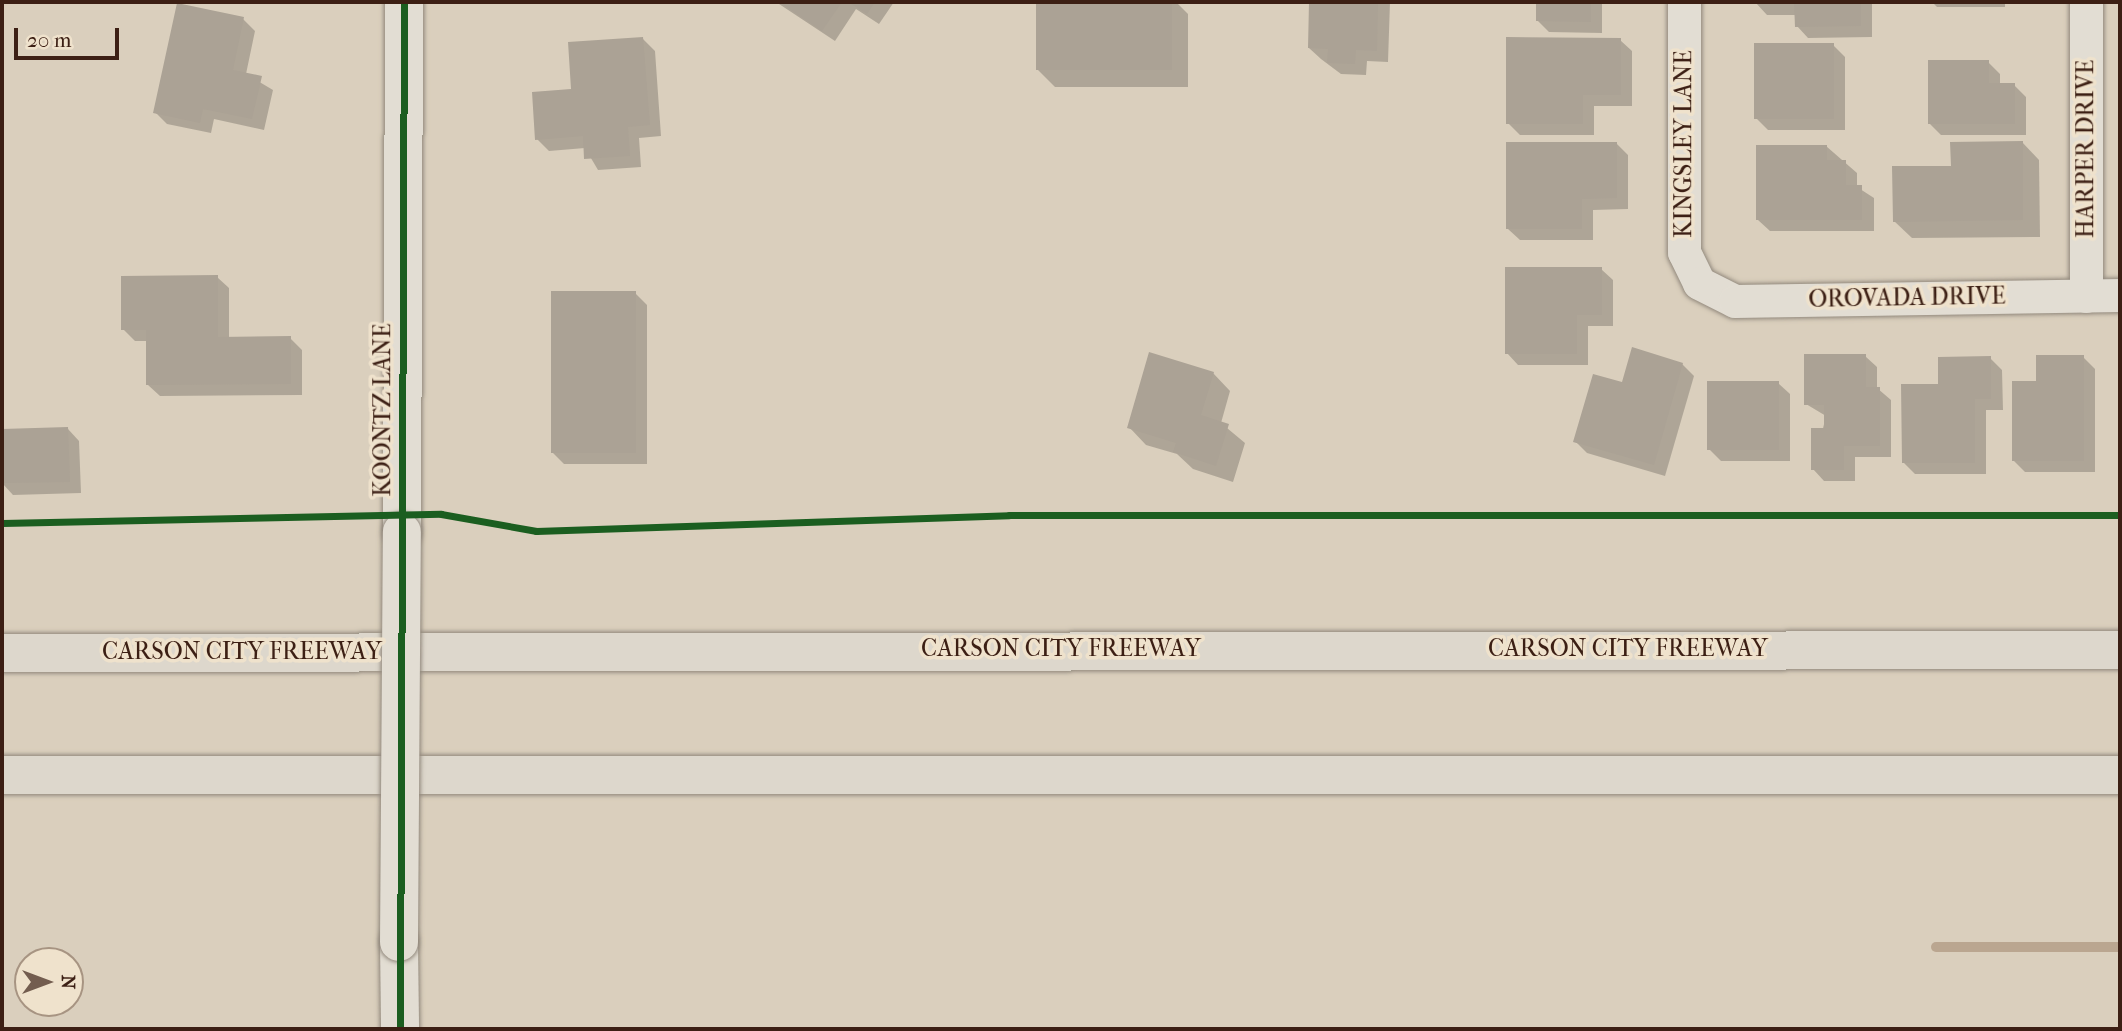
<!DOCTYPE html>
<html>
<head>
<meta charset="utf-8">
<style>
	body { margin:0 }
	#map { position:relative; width:2122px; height:1031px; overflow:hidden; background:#dacfbd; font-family:"IM FELL French Canon",serif }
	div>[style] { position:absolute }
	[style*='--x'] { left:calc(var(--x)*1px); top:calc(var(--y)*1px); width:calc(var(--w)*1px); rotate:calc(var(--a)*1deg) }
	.shadow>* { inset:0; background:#0003 }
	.stream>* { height:10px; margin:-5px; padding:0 5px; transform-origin:5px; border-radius:5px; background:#baa690 }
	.building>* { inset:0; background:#aba295 }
	.roads { filter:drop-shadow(0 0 2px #92897d) drop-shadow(0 0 2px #92897d) }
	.minor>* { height:33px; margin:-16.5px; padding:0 16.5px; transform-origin:16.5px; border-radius:16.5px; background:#e2ddd3 }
	.tertiary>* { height:38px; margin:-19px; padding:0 19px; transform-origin:19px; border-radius:19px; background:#e2ddd3 }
	.motorway>* { height:38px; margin:-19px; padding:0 19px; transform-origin:19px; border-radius:19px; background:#ddd7cc }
	.bridges { filter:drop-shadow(0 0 2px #92897d) drop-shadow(0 0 2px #92897d) }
	.tertiary-bridge>* { height:38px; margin:-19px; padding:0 19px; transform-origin:19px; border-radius:19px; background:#e2ddd3 }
	.cycleway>* { height:7px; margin:-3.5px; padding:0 3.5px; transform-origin:3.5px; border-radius:3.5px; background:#1b5e20 }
	span { translate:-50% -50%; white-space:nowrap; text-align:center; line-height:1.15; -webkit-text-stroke:7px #efe2cc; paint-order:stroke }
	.street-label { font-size:24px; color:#3c1f14 }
	.frame { position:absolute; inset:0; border:4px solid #3c1f14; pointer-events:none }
	.north { position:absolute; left:14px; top:947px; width:70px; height:70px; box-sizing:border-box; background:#efe2cc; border:2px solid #a79482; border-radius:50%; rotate:90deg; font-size:19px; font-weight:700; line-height:28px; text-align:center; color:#3c1f14 }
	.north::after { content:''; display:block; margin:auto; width:24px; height:32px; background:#735d4f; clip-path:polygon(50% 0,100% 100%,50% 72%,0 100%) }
	.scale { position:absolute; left:14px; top:28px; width:105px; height:32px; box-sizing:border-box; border:4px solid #3c1f14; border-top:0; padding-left:9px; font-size:21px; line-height:24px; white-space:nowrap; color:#3c1f14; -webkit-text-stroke:5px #efe2cc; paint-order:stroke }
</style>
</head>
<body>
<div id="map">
	<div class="shadow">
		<i style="clip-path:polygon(776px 2px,894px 2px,879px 24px,856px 9px,835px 41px)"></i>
		<i style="clip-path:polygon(1037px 2px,1176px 2px,1188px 14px,1188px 87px,1055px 87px,1037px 69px)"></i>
		<i style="clip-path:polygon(1311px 2px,1390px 2px,1388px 62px,1367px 61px,1366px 75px,1341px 74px,1321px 59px,1309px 48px)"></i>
		<i style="clip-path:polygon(1520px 2px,1602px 2px,1602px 33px,1549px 32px,1537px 20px,1537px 4px)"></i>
		<i style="clip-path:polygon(1872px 2px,1872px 37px,1808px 38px,1797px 26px,1796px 15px,1767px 15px,1755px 2px)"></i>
		<i style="clip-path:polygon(1932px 2px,2005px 2px,2005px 7px,1937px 7px)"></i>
		<i style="clip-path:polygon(243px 19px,255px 31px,246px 74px,273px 90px,264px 130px,214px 119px,211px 133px,167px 124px,155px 112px)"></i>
		<i style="clip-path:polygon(643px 39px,655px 51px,661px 136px,639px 138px,641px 167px,598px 170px,585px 148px,549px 151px,537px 139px,573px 91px)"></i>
		<i style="clip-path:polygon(1620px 40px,1632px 51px,1632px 106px,1594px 106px,1594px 135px,1520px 135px,1508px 123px)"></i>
		<i style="clip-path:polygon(1833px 45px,1845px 57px,1845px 130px,1768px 130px,1756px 118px)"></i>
		<i style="clip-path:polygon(1988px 62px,2000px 74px,2000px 85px,2014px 85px,2026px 97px,2026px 135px,1941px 135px,1930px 124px)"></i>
		<i style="clip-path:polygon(2022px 142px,2039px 160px,2040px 237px,1912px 238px,1894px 221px,1953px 168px)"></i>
		<i style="clip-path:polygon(1616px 143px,1628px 155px,1628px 209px,1593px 210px,1593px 240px,1520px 240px,1508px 229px)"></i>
		<i style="clip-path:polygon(1826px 146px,1857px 173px,1857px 187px,1874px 198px,1874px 231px,1770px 231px,1758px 220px)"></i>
		<i style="clip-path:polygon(1601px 269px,1613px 280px,1613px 326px,1588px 326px,1588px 365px,1518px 365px,1507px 353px)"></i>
		<i style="clip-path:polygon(217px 277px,229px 288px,229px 338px,290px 338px,302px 350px,302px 395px,160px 396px,148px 385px,148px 341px,135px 341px,123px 329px)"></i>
		<i style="clip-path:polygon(635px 293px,647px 305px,647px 464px,564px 464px,553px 453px)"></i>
		<i style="clip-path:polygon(1865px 356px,1877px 367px,1877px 388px,1891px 400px,1891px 457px,1855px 457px,1855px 481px,1824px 481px,1813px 469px,1826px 416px,1806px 404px)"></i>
		<i style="clip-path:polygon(2083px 357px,2095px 369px,2095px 472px,2025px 472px,2013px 460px,2038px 383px)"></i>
		<i style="clip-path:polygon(1990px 358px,2002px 370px,2003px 410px,1986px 410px,1986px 474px,1915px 474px,1904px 463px,1939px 386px)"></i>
		<i style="clip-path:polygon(1682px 364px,1694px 376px,1665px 476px,1587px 453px,1575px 441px,1623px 384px)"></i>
		<i style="clip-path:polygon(1213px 373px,1230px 391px,1221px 423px,1245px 443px,1233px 482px,1193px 469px,1177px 454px,1146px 445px,1129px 427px)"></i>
		<i style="clip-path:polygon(1778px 383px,1790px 394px,1790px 461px,1721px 461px,1709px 449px)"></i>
		<i style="clip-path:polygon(68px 429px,79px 441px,81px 493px,13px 495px,2px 483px,2px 431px)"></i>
	</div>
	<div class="stream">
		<i style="--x:1936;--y:947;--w:184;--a:0"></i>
	</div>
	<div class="building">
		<i style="clip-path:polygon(779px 2px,842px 2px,822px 31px)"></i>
		<i style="clip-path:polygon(848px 2px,875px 2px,867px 14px)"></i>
		<i style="clip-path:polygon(1036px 2px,1172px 2px,1172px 70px,1036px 70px)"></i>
		<i style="clip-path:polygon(1309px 2px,1378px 2px,1377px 51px,1356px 50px,1355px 64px,1327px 63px,1328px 49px,1308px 48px)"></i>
		<i style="clip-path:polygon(1536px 2px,1591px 2px,1591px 22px,1536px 21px)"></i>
		<i style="clip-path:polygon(1794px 2px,1861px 2px,1861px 26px,1795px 27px)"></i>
		<i style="clip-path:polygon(177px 3px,244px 17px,233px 70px,262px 76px,252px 119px,203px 109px,200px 123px,153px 113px)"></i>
		<i style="clip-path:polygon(643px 37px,650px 125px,628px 127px,630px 156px,584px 159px,583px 136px,535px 140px,532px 92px,571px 89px,568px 42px)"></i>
		<i style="clip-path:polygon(1506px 37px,1621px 38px,1621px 95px,1583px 95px,1583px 124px,1506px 124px)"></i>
		<i style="clip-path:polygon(1754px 43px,1834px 43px,1834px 119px,1754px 119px)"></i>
		<i style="clip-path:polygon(1928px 60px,1989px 60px,1989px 83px,2015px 83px,2015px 124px,1928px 124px)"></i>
		<i style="clip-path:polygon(2023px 141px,2023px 220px,1893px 222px,1892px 166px,1951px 166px,1950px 142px)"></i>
		<i style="clip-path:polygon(1506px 142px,1617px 142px,1617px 198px,1582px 199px,1582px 229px,1506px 229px)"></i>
		<i style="clip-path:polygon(1756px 145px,1827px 145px,1827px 160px,1846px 160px,1846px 185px,1862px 185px,1862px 220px,1756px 220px)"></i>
		<i style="clip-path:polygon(1505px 267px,1602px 267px,1602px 315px,1577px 315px,1577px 354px,1505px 354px)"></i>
		<i style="clip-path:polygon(218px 275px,218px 337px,291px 336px,291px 384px,146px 385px,146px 330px,121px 330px,121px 276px)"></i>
		<i style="clip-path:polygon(551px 291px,636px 291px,636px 453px,551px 453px)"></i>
		<i style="clip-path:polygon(1632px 347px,1683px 363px,1654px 465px,1573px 442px,1593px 374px,1622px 382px)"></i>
		<i style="clip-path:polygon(1149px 352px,1214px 372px,1201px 415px,1229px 424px,1216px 466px,1173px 452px,1176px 443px,1127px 428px)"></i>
		<i style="clip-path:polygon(1804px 354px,1866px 354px,1866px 387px,1880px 387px,1880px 446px,1844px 446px,1844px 470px,1811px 470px,1811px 428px,1824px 428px,1824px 405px,1804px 405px)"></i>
		<i style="clip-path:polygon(2036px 355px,2084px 355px,2084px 461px,2012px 461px,2012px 381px,2036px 381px)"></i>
		<i style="clip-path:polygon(1991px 356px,1991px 399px,1975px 399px,1975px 463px,1902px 463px,1901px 384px,1938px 384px,1938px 357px)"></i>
		<i style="clip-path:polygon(1707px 381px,1779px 381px,1779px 450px,1707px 450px)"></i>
		<i style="clip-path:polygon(68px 427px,70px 482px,2px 483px,2px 429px)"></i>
	</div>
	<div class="roads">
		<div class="minor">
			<i style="--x:1684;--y:2;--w:250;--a:90"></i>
			<i style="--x:1684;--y:252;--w:34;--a:64"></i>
			<i style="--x:1699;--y:283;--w:40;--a:26.6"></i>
			<i style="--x:1735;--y:301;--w:385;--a:-0.9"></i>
			<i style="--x:2086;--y:2;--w:294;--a:90"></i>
		</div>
		<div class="tertiary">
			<i style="--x:402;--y:532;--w:530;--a:-89.78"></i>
			<i style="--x:399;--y:942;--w:87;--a:89.3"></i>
		</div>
		<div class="motorway">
			<i style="--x:2;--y:653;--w:2118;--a:-0.08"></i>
			<i style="--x:2;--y:775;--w:2118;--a:0"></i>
		</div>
	</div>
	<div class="bridges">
		<div class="tertiary-bridge">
			<i style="--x:399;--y:942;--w:410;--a:-89.6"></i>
		</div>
	</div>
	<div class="cycleway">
		<i style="--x:2;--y:523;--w:439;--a:-1.2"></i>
		<i style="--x:441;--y:514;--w:97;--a:10.1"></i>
		<i style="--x:536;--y:531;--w:473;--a:-1.9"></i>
		<i style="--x:1009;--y:515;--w:1111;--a:0"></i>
		<i style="--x:400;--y:1029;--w:1027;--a:-89.78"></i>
	</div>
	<div class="street-label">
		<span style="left:1684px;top:144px;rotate:-90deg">KINGSLEY LANE</span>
		<span style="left:2086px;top:149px;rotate:-90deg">HARPER DRIVE</span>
		<span style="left:1907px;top:298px;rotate:-1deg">OROVADA DRIVE</span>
		<span style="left:383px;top:410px;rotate:-90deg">KOONTZ LANE</span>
		<span style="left:1061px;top:649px">CARSON CITY FREEWAY</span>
		<span style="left:1628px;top:649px">CARSON CITY FREEWAY</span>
		<span style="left:242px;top:652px">CARSON CITY FREEWAY</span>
	</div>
	<div class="frame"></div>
	<div class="north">N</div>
	<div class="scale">20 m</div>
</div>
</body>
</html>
